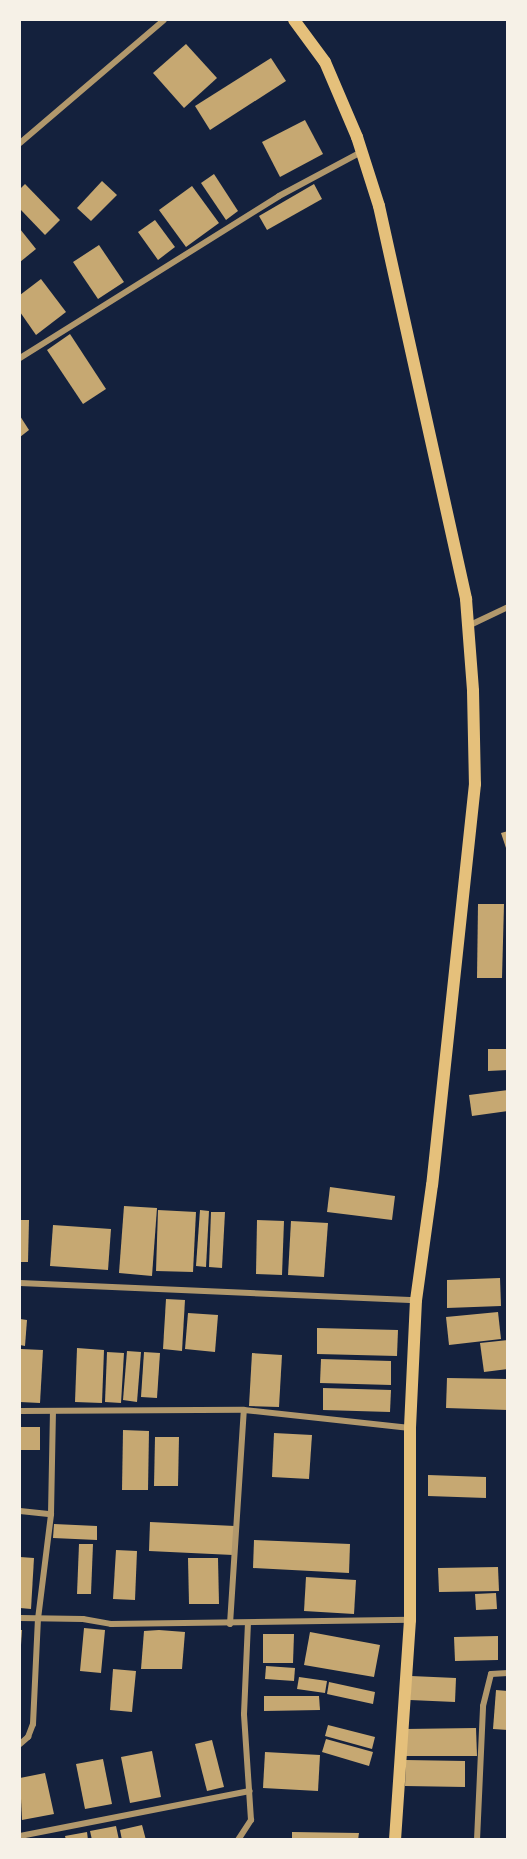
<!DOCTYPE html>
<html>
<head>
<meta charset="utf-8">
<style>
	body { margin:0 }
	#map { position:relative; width:527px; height:1859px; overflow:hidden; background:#14213d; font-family:Lato,sans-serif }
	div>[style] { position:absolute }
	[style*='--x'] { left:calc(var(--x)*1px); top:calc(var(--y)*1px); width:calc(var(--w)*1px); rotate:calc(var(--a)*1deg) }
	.building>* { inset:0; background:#c6a872 }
	.minor>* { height:6px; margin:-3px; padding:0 3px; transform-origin:3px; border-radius:3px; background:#b1986c }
	.secondary>* { height:12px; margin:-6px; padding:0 6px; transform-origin:6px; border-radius:6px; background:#e5c07b }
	span { translate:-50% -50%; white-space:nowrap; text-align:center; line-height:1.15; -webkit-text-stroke:4.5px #f6f1e7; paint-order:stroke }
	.frame { position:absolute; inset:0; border:21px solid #f6f1e7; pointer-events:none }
</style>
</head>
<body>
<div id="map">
	<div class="building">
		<i style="clip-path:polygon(186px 44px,217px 78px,184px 108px,153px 73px)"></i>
		<i style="clip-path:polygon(271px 58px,286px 81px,210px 130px,195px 106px)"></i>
		<i style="clip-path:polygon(305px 120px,323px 154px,280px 177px,262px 142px)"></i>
		<i style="clip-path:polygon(214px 174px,238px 211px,226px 220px,201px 183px)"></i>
		<i style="clip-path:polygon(102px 181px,117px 195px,91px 221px,77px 208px)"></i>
		<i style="clip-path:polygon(25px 184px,60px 220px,45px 235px,20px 209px,20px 189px)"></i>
		<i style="clip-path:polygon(314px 184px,322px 199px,267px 230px,259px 216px)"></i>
		<i style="clip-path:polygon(192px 186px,219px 223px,186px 247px,159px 210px)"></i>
		<i style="clip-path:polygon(155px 220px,175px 247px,158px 260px,138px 232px)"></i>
		<i style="clip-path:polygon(20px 229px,36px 249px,20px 262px)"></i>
		<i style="clip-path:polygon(99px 245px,124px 282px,98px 299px,73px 262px)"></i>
		<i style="clip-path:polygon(41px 279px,66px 312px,36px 335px,20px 312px,20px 295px)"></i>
		<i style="clip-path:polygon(70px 334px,106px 389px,83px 404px,47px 350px)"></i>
		<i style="clip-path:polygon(20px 416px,29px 430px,20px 437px)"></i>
		<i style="clip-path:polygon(508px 831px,508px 851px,507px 851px,501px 833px)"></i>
		<i style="clip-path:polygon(478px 904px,504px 904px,502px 978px,477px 978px)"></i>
		<i style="clip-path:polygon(488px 1049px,508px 1049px,508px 1070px,488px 1071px)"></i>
		<i style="clip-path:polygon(508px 1090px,508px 1111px,472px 1116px,469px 1095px)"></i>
		<i style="clip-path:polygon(330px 1187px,395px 1196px,392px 1220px,327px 1212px)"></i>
		<i style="clip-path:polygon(124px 1206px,157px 1208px,152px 1276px,119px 1273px)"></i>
		<i style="clip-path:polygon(158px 1210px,196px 1212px,193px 1272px,156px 1271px)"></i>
		<i style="clip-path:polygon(200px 1210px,209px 1211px,206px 1267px,196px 1266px)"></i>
		<i style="clip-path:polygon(211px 1212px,225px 1212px,222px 1268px,209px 1267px)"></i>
		<i style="clip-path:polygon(20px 1220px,29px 1220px,28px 1262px,20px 1262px)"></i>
		<i style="clip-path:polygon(257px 1220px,284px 1221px,282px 1275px,256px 1274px)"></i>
		<i style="clip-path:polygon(291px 1221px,328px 1223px,324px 1277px,288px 1275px)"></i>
		<i style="clip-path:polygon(53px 1225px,111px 1229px,108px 1270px,50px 1266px)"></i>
		<i style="clip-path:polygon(500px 1278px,501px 1306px,447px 1308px,447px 1280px)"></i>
		<i style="clip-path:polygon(166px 1299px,185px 1300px,182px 1351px,163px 1349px)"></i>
		<i style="clip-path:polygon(498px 1312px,501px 1339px,449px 1345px,446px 1317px)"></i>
		<i style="clip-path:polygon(188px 1313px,218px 1315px,215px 1352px,185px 1349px)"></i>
		<i style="clip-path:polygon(20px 1319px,27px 1320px,25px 1346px,20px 1345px)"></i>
		<i style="clip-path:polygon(317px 1328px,398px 1330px,397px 1356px,317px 1354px)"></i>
		<i style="clip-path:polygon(508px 1340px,508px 1369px,484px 1372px,480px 1343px)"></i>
		<i style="clip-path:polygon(77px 1348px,104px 1350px,102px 1403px,75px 1402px)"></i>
		<i style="clip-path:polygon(21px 1349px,43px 1350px,40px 1403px,20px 1402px)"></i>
		<i style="clip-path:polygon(127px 1351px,141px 1352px,137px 1402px,123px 1400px)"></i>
		<i style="clip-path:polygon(107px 1352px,124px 1353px,121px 1403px,105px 1402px)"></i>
		<i style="clip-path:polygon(144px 1352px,160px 1353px,157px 1398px,141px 1397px)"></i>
		<i style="clip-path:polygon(252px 1353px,282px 1355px,279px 1407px,249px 1406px)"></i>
		<i style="clip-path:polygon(321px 1359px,391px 1361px,391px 1385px,320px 1383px)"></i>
		<i style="clip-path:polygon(447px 1378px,508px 1379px,508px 1410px,446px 1408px)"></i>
		<i style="clip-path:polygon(323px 1388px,391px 1390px,390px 1412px,323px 1410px)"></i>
		<i style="clip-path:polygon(20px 1427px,40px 1427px,40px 1450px,20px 1450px)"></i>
		<i style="clip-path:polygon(123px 1430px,149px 1431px,148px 1490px,122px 1490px)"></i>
		<i style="clip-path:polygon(274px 1433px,312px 1435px,309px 1479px,272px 1477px)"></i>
		<i style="clip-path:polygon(155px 1437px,179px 1437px,178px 1486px,154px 1486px)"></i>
		<i style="clip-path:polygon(428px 1475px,486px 1477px,486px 1498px,428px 1496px)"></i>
		<i style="clip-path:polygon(150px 1522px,235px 1526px,233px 1555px,149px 1551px)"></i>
		<i style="clip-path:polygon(54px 1524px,97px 1526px,97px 1540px,53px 1538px)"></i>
		<i style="clip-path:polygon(254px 1540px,350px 1544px,349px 1573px,253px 1568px)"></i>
		<i style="clip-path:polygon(79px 1544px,93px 1544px,91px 1594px,77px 1594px)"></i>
		<i style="clip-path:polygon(116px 1550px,137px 1551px,135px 1600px,113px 1599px)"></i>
		<i style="clip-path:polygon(20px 1557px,34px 1558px,31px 1609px,20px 1608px)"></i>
		<i style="clip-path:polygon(188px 1558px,218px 1558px,219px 1604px,189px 1604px)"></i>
		<i style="clip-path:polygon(498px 1567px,499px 1591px,439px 1592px,438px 1568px)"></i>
		<i style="clip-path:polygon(306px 1577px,356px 1580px,354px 1614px,304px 1611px)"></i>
		<i style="clip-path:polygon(496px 1593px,497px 1609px,476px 1610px,475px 1594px)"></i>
		<i style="clip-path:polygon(84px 1628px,105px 1630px,101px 1673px,80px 1671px)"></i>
		<i style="clip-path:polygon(20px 1630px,22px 1630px,21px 1645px,20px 1645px)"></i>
		<i style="clip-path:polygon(159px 1630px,185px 1632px,182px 1669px,141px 1669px,144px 1631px)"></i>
		<i style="clip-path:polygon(310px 1632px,380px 1645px,374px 1677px,304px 1665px)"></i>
		<i style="clip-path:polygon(263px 1634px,294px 1634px,293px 1663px,263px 1663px)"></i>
		<i style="clip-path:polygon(498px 1636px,498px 1660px,455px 1661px,454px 1637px)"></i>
		<i style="clip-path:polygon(266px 1666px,295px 1668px,294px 1681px,265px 1679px)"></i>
		<i style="clip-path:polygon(113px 1669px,136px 1671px,132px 1712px,110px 1710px)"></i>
		<i style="clip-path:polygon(411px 1676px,456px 1678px,455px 1702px,410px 1700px)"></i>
		<i style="clip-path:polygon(299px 1677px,327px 1681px,325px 1693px,297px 1689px)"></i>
		<i style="clip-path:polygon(329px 1682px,375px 1692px,373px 1704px,327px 1694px)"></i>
		<i style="clip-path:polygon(496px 1690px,508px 1691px,508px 1730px,493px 1729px)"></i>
		<i style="clip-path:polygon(264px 1696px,319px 1696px,320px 1710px,264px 1711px)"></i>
		<i style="clip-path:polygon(328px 1725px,375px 1737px,372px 1749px,325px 1736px)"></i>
		<i style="clip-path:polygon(476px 1728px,477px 1756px,405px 1756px,405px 1729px)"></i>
		<i style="clip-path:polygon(326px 1739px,373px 1752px,369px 1766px,322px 1752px)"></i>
		<i style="clip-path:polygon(212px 1740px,224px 1787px,207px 1791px,195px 1744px)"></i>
		<i style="clip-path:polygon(152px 1751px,161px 1797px,130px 1803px,121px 1757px)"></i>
		<i style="clip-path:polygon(265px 1752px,320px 1755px,318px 1791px,263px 1788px)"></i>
		<i style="clip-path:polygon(103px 1759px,112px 1804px,85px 1809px,76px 1764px)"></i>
		<i style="clip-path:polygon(406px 1760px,465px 1761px,465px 1787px,405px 1786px)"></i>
		<i style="clip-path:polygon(45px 1773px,54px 1814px,22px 1820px,20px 1778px)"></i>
		<i style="clip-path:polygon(142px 1825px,146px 1840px,122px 1840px,120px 1830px)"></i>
		<i style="clip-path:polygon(116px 1826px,119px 1840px,92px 1840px,90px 1831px)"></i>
		<i style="clip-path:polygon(87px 1832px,88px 1840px,66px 1840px,65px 1836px)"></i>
		<i style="clip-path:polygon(292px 1832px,359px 1833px,358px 1840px,292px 1840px)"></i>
	</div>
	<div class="minor">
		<i style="--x:20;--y:143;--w:189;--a:-40.5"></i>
		<i style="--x:20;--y:358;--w:305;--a:-32"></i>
		<i style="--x:279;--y:196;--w:93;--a:-28.2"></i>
		<i style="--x:468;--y:626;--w:44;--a:-25.4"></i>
		<i style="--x:20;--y:1283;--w:396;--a:2.5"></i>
		<i style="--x:20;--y:1411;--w:224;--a:-0.3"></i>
		<i style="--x:244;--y:1410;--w:167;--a:6.2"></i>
		<i style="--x:20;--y:1511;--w:31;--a:6"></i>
		<i style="--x:51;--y:1514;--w:103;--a:-88.9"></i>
		<i style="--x:20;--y:1618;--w:63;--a:0.9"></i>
		<i style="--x:83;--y:1619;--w:28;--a:10"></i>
		<i style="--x:111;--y:1624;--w:299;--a:-0.8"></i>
		<i style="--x:230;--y:1624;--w:214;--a:-86.3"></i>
		<i style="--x:20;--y:1744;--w:11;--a:-41"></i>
		<i style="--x:28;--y:1737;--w:14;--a:-69"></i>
		<i style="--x:33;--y:1724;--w:105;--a:-87.3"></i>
		<i style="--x:38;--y:1619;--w:106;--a:-82.9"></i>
		<i style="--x:20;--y:1836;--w:234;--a:-11.1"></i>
		<i style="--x:238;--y:1840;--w:24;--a:-57"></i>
		<i style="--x:251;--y:1820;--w:106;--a:-93.8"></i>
		<i style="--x:244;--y:1714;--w:90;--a:-87.5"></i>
		<i style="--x:477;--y:1840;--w:134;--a:-87.4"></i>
		<i style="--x:483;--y:1706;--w:33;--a:-76"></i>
		<i style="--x:491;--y:1674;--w:17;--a:-3"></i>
	</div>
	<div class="secondary">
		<i style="--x:294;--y:20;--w:52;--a:53.6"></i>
		<i style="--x:325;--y:62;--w:82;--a:66.9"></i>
		<i style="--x:357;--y:137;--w:72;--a:72.3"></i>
		<i style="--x:379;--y:206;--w:403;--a:77.5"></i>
		<i style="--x:466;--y:599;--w:92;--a:85.6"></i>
		<i style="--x:473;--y:691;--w:93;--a:88.8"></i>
		<i style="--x:475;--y:784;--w:403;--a:96.1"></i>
		<i style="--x:432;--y:1185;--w:116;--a:97.9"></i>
		<i style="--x:416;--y:1300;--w:128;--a:92.7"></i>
		<i style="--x:410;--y:1428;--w:192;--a:90"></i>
		<i style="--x:410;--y:1620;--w:221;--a:93.9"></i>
	</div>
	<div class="frame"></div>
</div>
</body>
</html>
